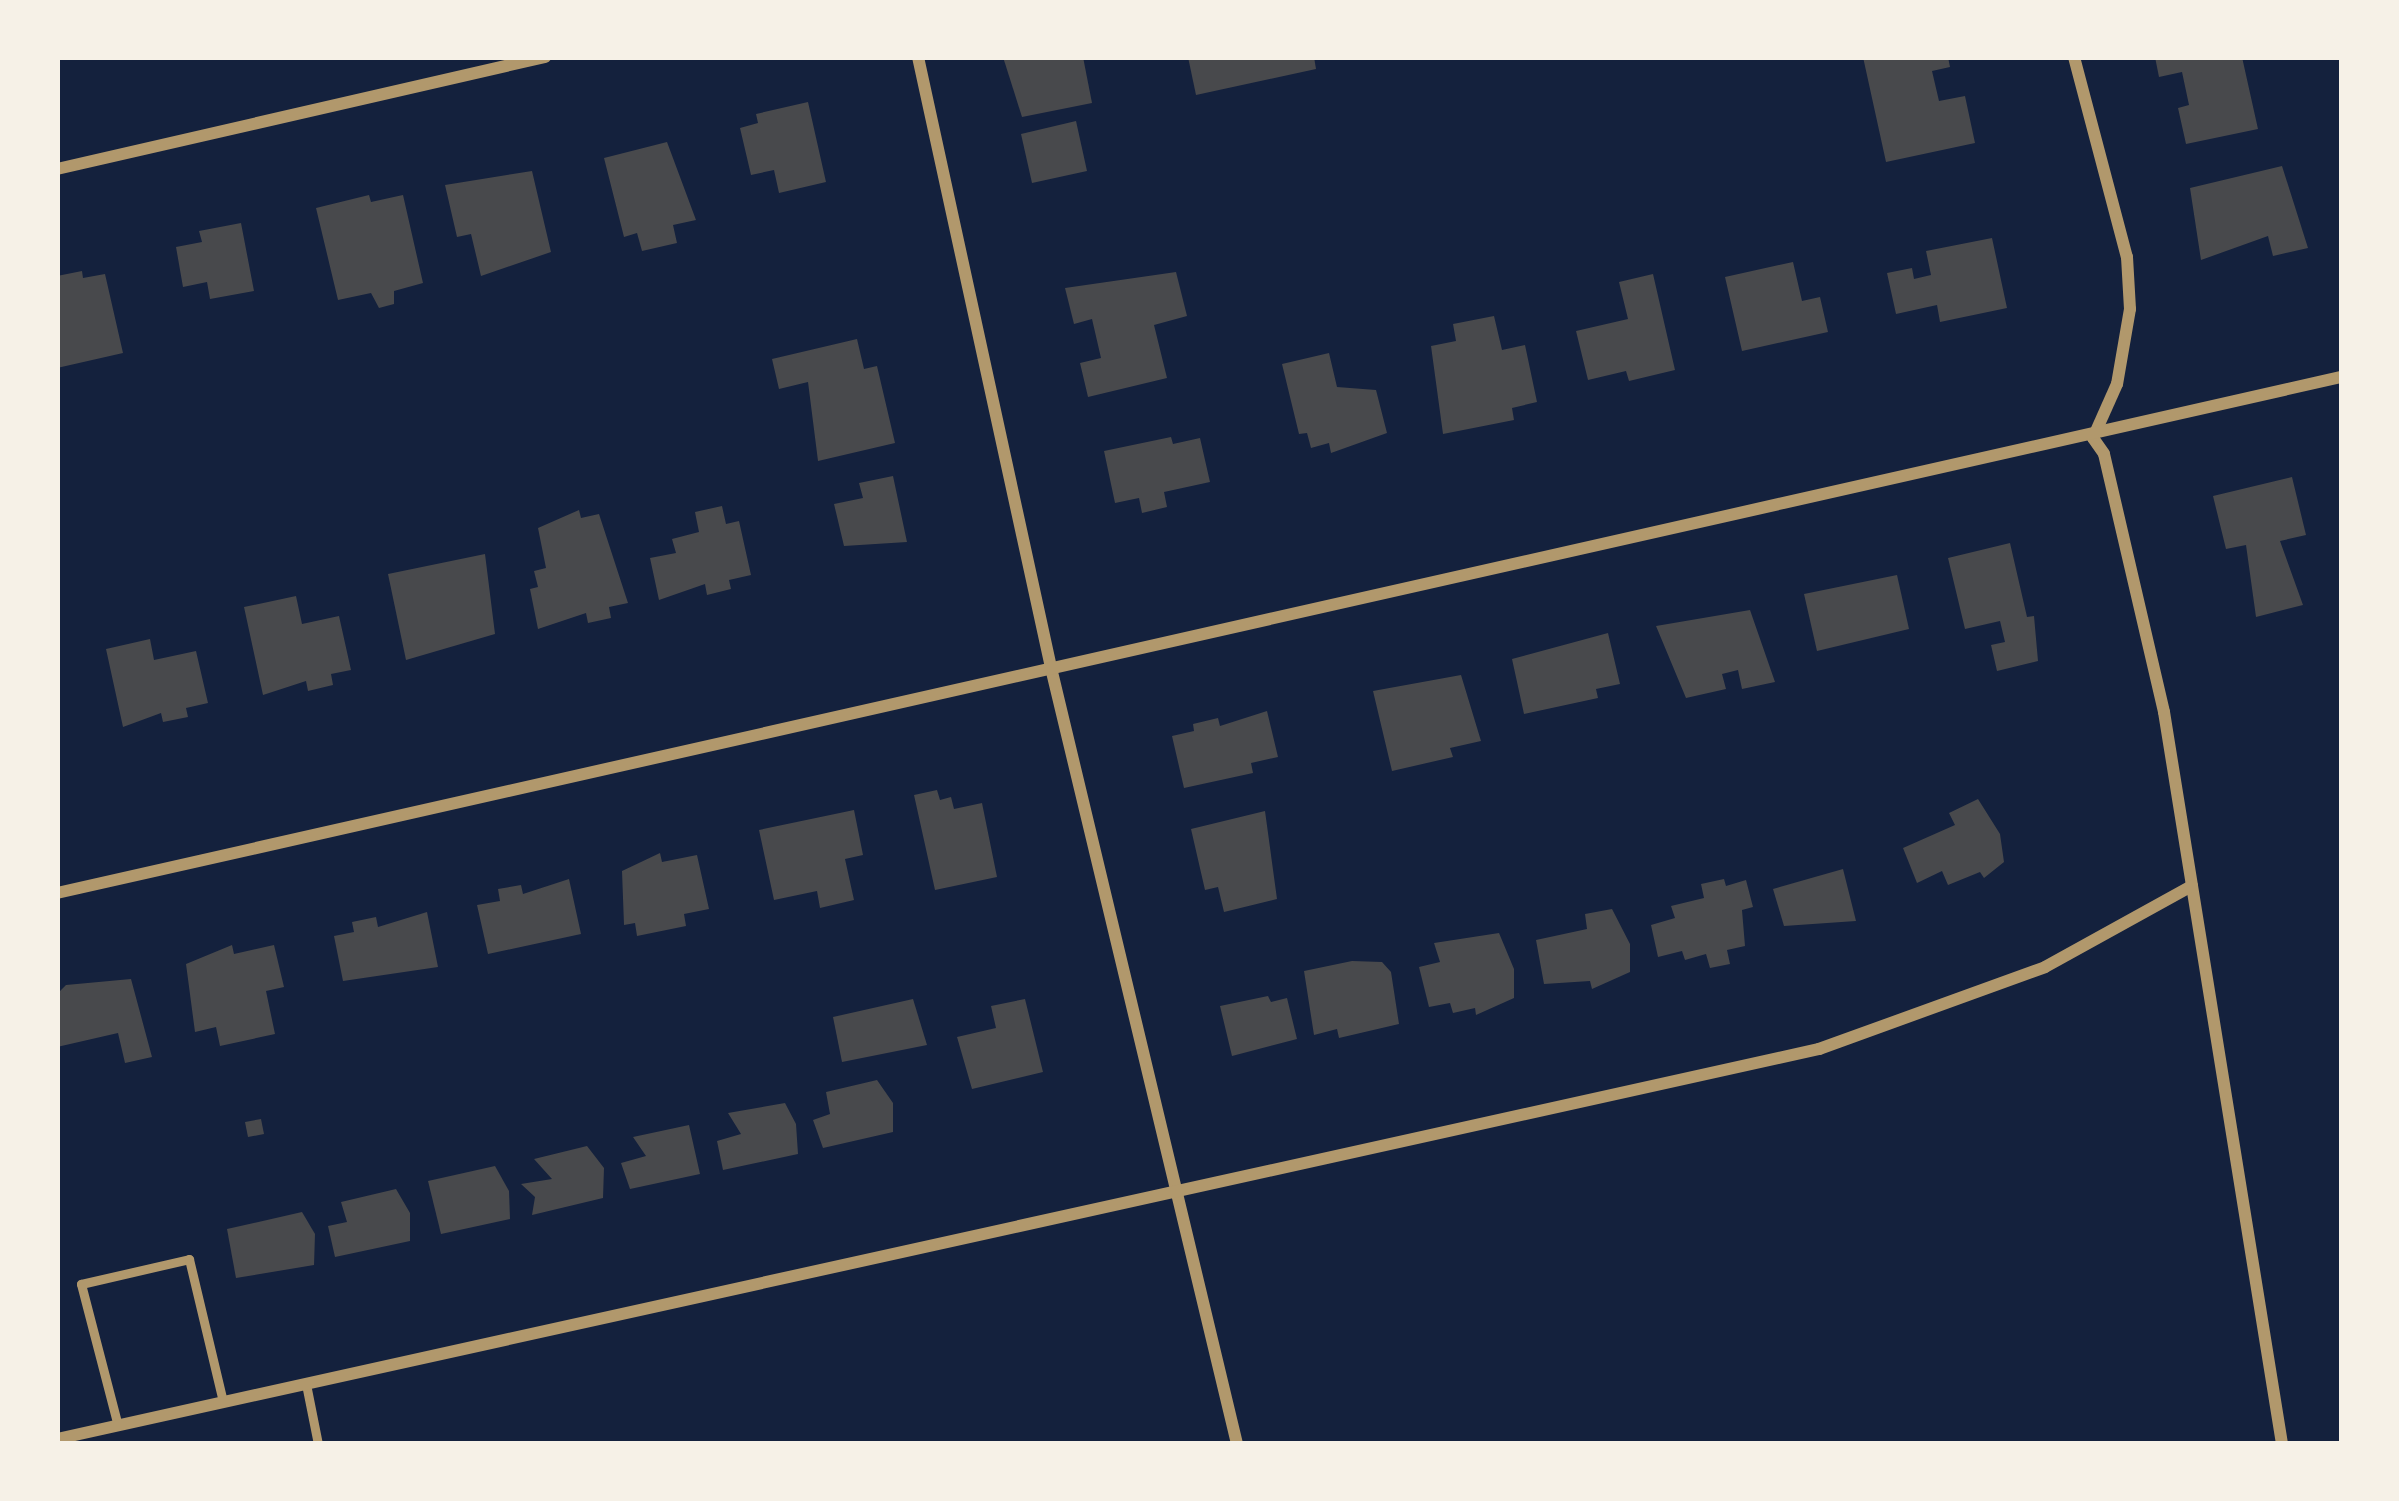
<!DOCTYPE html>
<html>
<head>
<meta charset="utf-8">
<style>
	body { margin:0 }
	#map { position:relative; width:2399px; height:1501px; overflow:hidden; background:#14213d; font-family:"Fira Sans Condensed",sans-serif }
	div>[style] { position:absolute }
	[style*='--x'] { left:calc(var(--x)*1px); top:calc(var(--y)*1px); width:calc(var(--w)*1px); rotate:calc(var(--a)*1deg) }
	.building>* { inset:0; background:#48494c }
	.service>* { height:9px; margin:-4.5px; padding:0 4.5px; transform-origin:4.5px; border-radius:4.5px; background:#b1986c }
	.minor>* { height:12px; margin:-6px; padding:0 6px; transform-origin:6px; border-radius:6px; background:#b1986c }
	span { translate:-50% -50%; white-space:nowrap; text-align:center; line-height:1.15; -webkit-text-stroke:9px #f6f1e7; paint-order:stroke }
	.frame { position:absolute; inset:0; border:60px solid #f6f1e7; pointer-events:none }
</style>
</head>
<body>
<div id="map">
	<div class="building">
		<i style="clip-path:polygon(1003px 57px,1083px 57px,1092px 103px,1022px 117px)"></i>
		<i style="clip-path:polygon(1188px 57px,1314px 57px,1316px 69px,1196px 95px)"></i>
		<i style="clip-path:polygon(1863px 57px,1948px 57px,1950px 67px,1932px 71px,1939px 101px,1965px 96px,1975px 143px,1886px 162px)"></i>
		<i style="clip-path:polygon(2155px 57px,2242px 57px,2258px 129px,2186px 144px,2178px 108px,2189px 105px,2182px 72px,2159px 77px)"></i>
		<i style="clip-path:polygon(808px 102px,826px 182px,779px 193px,774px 170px,751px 175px,740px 128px,758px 123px,756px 114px)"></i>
		<i style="clip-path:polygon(1076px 121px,1087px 171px,1032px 183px,1021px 134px)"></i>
		<i style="clip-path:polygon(667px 142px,696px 220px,673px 225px,677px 243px,642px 251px,637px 233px,624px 237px,604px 158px)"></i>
		<i style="clip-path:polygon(2282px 166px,2308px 248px,2273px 256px,2268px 236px,2201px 260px,2190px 188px)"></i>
		<i style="clip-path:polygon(532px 171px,551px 252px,481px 276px,471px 234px,457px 237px,445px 185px)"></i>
		<i style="clip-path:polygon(369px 195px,371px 202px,403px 195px,423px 283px,394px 291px,394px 304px,379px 308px,371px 293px,338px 300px,316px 208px)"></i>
		<i style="clip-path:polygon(241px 223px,254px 291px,210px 299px,207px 282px,183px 287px,176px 247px,202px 242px,199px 231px)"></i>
		<i style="clip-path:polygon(1992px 238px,2007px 308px,1940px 322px,1937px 305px,1896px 314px,1887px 273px,1912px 268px,1914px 279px,1931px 275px,1926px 251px)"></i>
		<i style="clip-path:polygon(1793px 262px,1802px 301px,1820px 297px,1828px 332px,1742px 351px,1725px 277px)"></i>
		<i style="clip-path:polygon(82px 271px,83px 278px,105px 274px,123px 353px,57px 368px,57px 276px)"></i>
		<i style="clip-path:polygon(1176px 272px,1187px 316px,1154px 325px,1167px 378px,1088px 397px,1080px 363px,1101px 358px,1092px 319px,1074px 324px,1065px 288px)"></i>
		<i style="clip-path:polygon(1653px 274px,1675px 370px,1629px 381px,1626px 371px,1588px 380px,1576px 331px,1628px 319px,1619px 282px)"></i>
		<i style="clip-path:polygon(1494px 316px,1502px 350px,1525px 345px,1537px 402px,1512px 408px,1514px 420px,1443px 434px,1431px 346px,1456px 341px,1453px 324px)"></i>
		<i style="clip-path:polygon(857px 339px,864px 369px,877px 366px,895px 443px,818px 461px,808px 382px,779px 389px,772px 359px)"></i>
		<i style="clip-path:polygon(1329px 353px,1337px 387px,1376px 390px,1387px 433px,1331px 453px,1329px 443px,1311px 448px,1307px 433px,1299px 434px,1282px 364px)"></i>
		<i style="clip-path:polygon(1171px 437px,1173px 444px,1200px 438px,1210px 482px,1164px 492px,1167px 507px,1142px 513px,1139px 498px,1115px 503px,1104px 451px)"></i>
		<i style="clip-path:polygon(893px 476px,907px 542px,844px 546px,834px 504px,863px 498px,859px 483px)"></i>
		<i style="clip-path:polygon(2292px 477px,2306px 535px,2280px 541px,2303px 605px,2256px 617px,2246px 545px,2226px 549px,2213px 496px)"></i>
		<i style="clip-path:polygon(722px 506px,726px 524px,739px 521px,751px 575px,729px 580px,731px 589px,707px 595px,705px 584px,659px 600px,650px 558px,676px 553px,672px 539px,699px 532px,695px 512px)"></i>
		<i style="clip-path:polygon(579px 510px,581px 518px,599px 514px,628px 603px,609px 607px,611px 618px,588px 623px,586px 613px,538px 629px,530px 589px,538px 587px,534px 571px,546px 568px,538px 528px)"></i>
		<i style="clip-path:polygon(2010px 543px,2027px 617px,2034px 616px,2038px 661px,1997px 671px,1991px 645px,2005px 642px,2000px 621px,1965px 629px,1948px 558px)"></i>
		<i style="clip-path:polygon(485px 554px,495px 634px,406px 660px,388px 574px)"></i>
		<i style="clip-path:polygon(1897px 575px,1909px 629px,1817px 651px,1804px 594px)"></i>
		<i style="clip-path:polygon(296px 596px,302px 624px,339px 616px,351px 670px,331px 674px,333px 685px,308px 691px,306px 681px,263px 695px,244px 607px)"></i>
		<i style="clip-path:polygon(1750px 610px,1775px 682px,1742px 689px,1738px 670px,1722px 674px,1726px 689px,1686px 698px,1656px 626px)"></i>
		<i style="clip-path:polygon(1608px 633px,1620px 684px,1596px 689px,1598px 698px,1524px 714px,1512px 659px)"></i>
		<i style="clip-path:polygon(150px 639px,154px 660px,196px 651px,208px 703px,186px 708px,188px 717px,163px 722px,161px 713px,123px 727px,106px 649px)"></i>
		<i style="clip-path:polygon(1461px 675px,1481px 741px,1450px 748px,1453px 757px,1392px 771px,1373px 691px)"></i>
		<i style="clip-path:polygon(1267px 711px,1278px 757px,1251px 763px,1253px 773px,1184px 788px,1172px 736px,1194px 731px,1193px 724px,1218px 718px,1220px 726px)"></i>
		<i style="clip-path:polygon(937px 790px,940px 800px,951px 797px,954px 809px,982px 803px,997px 877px,935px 890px,914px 795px)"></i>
		<i style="clip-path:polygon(1978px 799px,2000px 834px,2004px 862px,1984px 878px,1980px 872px,1948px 885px,1942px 871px,1917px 883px,1903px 848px,1955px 825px,1949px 813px)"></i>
		<i style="clip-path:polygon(854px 810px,863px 855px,845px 859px,854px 900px,820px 908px,817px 891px,774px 900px,759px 830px)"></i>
		<i style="clip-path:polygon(1265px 811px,1277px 899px,1224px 912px,1218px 887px,1205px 890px,1191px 829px)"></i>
		<i style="clip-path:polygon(660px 853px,662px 862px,697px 855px,709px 909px,684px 914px,686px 926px,637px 936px,635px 923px,624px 925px,622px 871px)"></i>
		<i style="clip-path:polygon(1843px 869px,1856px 921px,1784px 926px,1773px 889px)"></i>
		<i style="clip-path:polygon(569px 879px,581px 934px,488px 954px,477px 905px,500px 901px,498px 889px,521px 885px,523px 894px)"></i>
		<i style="clip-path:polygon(1724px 879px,1726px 886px,1746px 880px,1753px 907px,1742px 910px,1745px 946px,1727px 950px,1730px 964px,1710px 968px,1706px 954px,1685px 960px,1682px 951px,1658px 957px,1651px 925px,1675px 918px,1671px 906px,1704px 898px,1701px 884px)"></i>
		<i style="clip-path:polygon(1612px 909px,1630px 944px,1630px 972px,1592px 989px,1590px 981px,1544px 984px,1536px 940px,1587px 929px,1585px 914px)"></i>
		<i style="clip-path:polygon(427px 912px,438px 967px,343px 981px,334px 936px,354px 932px,352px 922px,376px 917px,378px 927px)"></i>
		<i style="clip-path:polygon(1499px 933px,1514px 969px,1514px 998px,1476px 1015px,1475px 1008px,1453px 1013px,1450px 1003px,1429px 1007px,1419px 967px,1440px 962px,1434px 943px)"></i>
		<i style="clip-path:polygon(232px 945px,234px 954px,274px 945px,284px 987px,266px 991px,275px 1034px,220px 1046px,216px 1027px,195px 1032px,186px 964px)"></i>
		<i style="clip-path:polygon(1352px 961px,1382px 962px,1391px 972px,1399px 1024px,1339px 1038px,1337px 1029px,1314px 1035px,1304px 971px)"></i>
		<i style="clip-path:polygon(131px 979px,152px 1057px,125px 1063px,118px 1033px,57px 1047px,57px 994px,66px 985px)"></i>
		<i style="clip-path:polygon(1268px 996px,1271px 1002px,1287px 998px,1297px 1039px,1232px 1056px,1220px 1006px)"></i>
		<i style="clip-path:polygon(913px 999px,927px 1045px,842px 1062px,833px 1017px)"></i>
		<i style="clip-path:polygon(1025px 999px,1043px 1072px,972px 1089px,957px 1037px,996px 1028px,991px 1006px)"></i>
		<i style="clip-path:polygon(877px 1080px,893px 1103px,893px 1132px,823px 1148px,813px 1120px,830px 1114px,826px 1092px)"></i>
		<i style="clip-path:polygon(785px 1103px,796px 1124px,798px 1154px,723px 1170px,717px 1141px,741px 1134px,728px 1113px)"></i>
		<i style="clip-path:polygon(261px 1119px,264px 1134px,248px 1137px,245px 1122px)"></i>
		<i style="clip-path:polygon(689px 1125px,700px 1174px,630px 1189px,621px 1163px,646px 1156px,633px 1137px)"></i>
		<i style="clip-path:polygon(587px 1146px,604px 1168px,603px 1198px,532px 1215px,535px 1197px,521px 1184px,552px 1179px,534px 1159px)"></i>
		<i style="clip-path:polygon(495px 1166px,509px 1191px,510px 1219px,441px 1234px,428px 1181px)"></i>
		<i style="clip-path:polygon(396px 1189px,410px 1213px,410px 1241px,335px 1257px,328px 1226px,347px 1222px,341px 1202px)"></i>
		<i style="clip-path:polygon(302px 1212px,315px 1234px,314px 1265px,236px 1278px,227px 1229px)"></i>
	</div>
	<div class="service">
		<i style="--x:306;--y:1384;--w:61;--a:78.7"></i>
		<i style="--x:118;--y:1426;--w:147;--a:-104.6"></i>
		<i style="--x:81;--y:1284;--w:111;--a:-13"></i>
		<i style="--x:189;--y:1259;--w:147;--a:76.6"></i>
	</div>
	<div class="minor">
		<i style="--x:918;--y:57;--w:629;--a:77.71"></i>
		<i style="--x:1052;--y:672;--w:794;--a:76.52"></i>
		<i style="--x:2074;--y:57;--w:207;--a:75.2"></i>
		<i style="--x:2127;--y:257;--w:52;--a:86.7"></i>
		<i style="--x:2130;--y:309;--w:76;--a:99.8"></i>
		<i style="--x:2117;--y:384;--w:59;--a:114"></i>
		<i style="--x:2093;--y:438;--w:19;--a:55"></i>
		<i style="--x:2104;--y:454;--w:265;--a:76.9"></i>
		<i style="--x:2164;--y:712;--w:741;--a:80.84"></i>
		<i style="--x:57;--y:169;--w:501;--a:-12.93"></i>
		<i style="--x:57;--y:893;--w:2343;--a:-12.73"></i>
		<i style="--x:57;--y:1439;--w:1805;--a:-12.48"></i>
		<i style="--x:1819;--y:1049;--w:240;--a:-19.9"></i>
		<i style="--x:2045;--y:967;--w:168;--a:-28.9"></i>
	</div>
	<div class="frame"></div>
</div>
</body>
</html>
